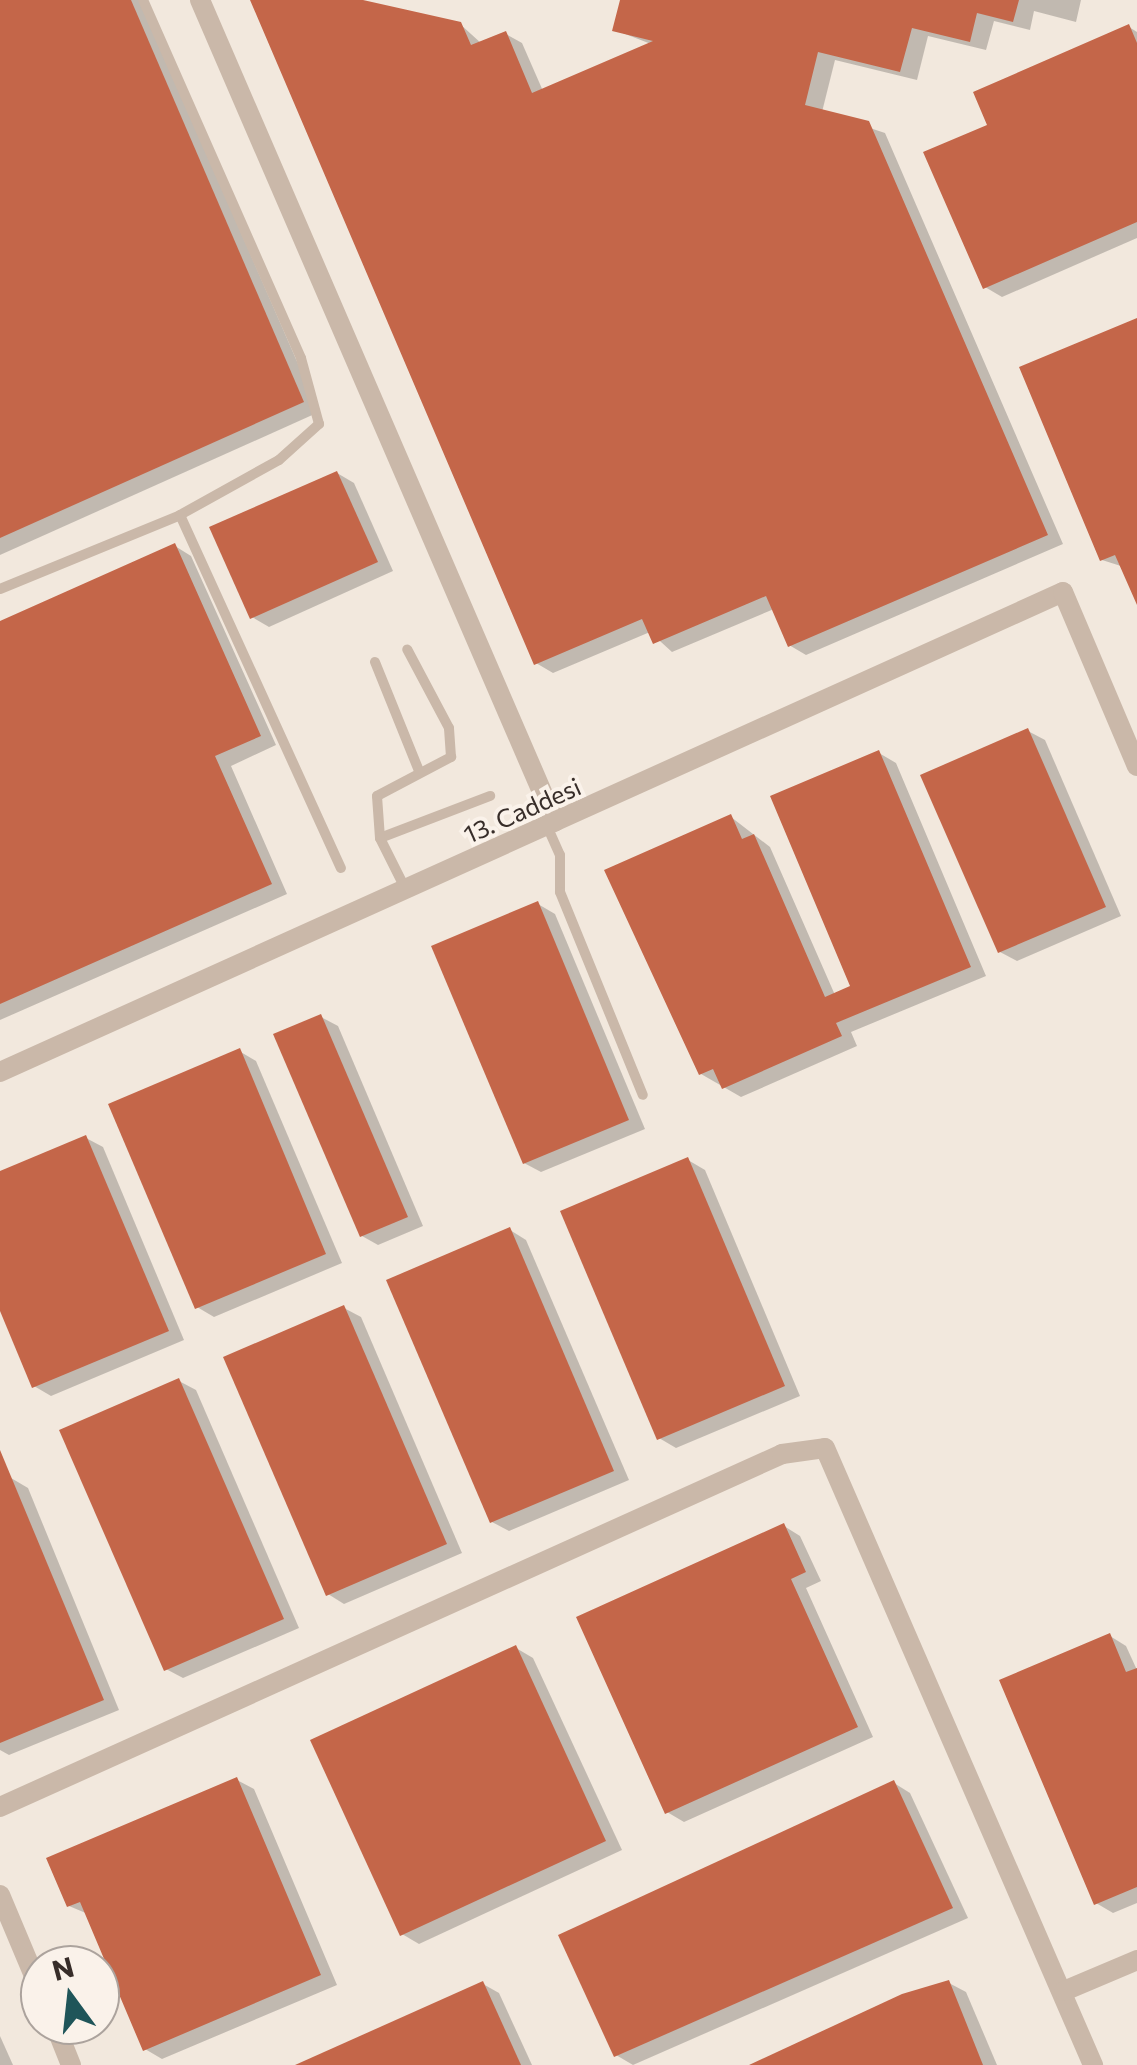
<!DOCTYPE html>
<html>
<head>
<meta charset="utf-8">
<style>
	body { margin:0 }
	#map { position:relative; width:1137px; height:2065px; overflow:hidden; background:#f2e8dd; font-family:Commissioner,sans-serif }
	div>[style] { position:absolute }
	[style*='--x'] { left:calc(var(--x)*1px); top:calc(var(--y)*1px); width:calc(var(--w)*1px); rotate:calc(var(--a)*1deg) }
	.shadow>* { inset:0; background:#0003 }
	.building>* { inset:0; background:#c46649 }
	.service>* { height:10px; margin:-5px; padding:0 5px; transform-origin:5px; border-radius:5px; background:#cab8a9 }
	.minor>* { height:20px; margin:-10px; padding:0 10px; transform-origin:10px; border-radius:10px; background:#cab8a9 }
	span { translate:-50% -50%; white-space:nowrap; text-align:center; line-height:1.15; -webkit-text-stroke:8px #faf2ea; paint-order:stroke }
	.street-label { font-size:25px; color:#372d29 }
	.north { position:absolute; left:20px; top:1945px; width:100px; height:100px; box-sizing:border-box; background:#faf2ea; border:2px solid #aca39d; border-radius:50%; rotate:345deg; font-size:28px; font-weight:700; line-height:40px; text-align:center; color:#372d29 }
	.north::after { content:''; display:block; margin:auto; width:35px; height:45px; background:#1f5559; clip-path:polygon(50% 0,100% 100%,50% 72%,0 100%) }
</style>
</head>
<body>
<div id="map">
	<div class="shadow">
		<i style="clip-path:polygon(0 0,140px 0,319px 412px,0 555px)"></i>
		<i style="clip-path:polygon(252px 0,352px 0,460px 24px,482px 44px,506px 34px,522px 43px,543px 91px,651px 44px,615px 30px,622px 0,1081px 0,1076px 22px,1034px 11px,1030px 30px,994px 21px,986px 50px,928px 36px,917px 80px,835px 60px,822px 112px,885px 133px,1063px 544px,806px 655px,789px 645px,774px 609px,672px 652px,650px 632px,553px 673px,536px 663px)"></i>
		<i style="clip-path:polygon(1129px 27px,1137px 32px,1137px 238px,1002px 297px,985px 287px,990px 126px)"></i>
		<i style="clip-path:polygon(1137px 320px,1137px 599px,1124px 567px,1102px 560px)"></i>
		<i style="clip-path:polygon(337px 473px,354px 483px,393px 571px,269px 627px,252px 617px)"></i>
		<i style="clip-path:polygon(175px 546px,191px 556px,276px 745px,231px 766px,287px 894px,0 1020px,0 627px)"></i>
		<i style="clip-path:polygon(1028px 731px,1045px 740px,1121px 916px,1017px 961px,1000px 952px)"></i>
		<i style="clip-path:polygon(879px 753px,896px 763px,986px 976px,851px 1032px,857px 1046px,741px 1097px,701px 1074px,731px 817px,770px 847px,835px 995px,854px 987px)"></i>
		<i style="clip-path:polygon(538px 904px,555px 914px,645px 1129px,541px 1172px,524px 1163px)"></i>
		<i style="clip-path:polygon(321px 1017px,338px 1026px,423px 1226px,378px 1245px,362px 1236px)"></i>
		<i style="clip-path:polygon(239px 1051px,256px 1061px,342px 1263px,214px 1317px,197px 1307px)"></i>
		<i style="clip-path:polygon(86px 1138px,103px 1147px,184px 1340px,51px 1396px,34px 1386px,0 1304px,0 1174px)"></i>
		<i style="clip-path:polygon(688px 1160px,705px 1170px,800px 1396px,676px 1448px,659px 1438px)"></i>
		<i style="clip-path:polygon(510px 1230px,526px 1240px,629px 1480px,509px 1531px,492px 1522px)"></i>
		<i style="clip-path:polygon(344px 1308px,361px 1317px,462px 1553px,344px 1604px,328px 1594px)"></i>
		<i style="clip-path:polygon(179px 1381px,196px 1390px,299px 1628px,183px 1678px,166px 1669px)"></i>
		<i style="clip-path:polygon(11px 1478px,28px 1488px,119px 1710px,9px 1755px,0 1750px,0 1482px)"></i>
		<i style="clip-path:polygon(784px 1526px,800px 1536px,821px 1581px,806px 1588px,873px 1737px,684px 1822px,667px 1812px)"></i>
		<i style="clip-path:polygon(1110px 1636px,1126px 1646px,1137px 1670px,1137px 1903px,1113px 1913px,1096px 1903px)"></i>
		<i style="clip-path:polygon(516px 1648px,533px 1658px,622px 1850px,419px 1944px,402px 1934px)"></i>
		<i style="clip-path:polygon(237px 1780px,254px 1789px,337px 1985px,162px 2059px,145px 2049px,88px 1914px,69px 1906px)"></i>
		<i style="clip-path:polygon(894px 1783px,910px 1793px,968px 1918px,633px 2065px,616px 2055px)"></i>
		<i style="clip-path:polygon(949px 1983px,966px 1992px,997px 2065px,761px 2065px)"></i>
		<i style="clip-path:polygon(483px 1984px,499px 1993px,532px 2065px,301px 2065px)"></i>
		<i style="clip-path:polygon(0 2036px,13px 2065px,0 2065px)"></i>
	</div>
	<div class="building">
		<i style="clip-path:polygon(0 0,131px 0,304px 402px,0 538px)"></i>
		<i style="clip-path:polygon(250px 0,363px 0,461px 22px,471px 45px,506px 31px,532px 93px,653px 41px,612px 31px,620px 0,1019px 0,1013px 22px,977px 13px,970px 42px,912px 28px,900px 72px,818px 52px,805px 105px,869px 121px,1048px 535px,788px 647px,766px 596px,653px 644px,642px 619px,534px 665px)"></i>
		<i style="clip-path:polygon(1129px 24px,1137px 43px,1137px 222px,983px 289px,923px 152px,987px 125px,973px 92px)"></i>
		<i style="clip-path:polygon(1137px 318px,1137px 605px,1115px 555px,1100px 561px,1019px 367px)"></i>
		<i style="clip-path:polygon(337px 471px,378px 562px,250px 619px,209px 527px)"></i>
		<i style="clip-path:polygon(175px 543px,261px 736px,215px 756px,272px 884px,0 1004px,0 621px)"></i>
		<i style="clip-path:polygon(1028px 728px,1106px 907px,998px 953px,920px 775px)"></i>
		<i style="clip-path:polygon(879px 750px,971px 967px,836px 1023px,842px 1036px,722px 1089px,713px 1069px,699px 1075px,604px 870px,731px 814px,742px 839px,754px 834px,825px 997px,850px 986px,770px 796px)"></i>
		<i style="clip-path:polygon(538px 901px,629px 1120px,523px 1164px,431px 946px)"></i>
		<i style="clip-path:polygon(321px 1014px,408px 1217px,360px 1237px,273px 1034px)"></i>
		<i style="clip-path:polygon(240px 1048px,326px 1254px,195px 1309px,108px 1104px)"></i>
		<i style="clip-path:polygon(86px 1135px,169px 1331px,32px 1388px,0 1311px,0 1171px)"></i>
		<i style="clip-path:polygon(688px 1157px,785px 1386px,657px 1440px,560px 1211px)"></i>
		<i style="clip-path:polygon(510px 1227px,614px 1471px,490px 1523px,386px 1280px)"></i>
		<i style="clip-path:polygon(344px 1305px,447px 1544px,326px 1596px,223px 1357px)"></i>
		<i style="clip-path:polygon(179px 1378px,284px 1619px,164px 1671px,59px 1430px)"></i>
		<i style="clip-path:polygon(0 1450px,104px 1700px,0 1743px)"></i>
		<i style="clip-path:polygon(784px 1523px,806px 1572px,791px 1579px,858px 1727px,665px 1814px,576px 1617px)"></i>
		<i style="clip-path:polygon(1110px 1633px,1126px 1672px,1137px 1668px,1137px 1887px,1094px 1905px,999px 1680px)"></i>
		<i style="clip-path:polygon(516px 1645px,606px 1841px,400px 1936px,310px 1740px)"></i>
		<i style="clip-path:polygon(237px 1777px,321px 1975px,143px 2051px,80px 1902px,67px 1907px,46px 1858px)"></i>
		<i style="clip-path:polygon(894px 1780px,953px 1908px,614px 2057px,558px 1935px)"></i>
		<i style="clip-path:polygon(949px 1980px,983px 2065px,749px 2065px,902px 1994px)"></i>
		<i style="clip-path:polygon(483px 1981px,521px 2065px,295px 2065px)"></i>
	</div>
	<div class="service">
		<i style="--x:180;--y:515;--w:388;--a:65.5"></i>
		<i style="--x:0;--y:589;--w:195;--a:-22.3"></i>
		<i style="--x:180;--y:515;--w:113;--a:-29.1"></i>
		<i style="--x:279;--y:460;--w:54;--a:-42"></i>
		<i style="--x:319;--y:424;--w:68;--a:-105.3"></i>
		<i style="--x:301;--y:358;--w:391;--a:-113.8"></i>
		<i style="--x:375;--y:662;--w:118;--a:68"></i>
		<i style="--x:547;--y:826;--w:32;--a:66"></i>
		<i style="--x:560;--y:855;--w:37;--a:90"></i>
		<i style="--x:560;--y:892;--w:219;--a:67.8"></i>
		<i style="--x:380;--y:838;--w:118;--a:-20.9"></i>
		<i style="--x:405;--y:888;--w:56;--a:-116.6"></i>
		<i style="--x:380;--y:838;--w:42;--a:-94.1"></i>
		<i style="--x:377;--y:796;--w:84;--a:-27.8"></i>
		<i style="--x:451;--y:757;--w:29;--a:-94"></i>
		<i style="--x:449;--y:728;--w:89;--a:-118"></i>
	</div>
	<div class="minor">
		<i style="--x:200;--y:0;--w:895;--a:66.64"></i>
		<i style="--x:0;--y:1072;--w:1166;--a:-24.3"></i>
		<i style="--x:1063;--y:592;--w:189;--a:67"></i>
		<i style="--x:0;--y:1807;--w:858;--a:-24.29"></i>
		<i style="--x:782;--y:1454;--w:43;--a:-7.9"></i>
		<i style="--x:825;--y:1448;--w:673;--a:66.52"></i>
		<i style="--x:0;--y:1895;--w:103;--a:67.2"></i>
		<i style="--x:1064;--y:1991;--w:79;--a:-23"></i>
		<i style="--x:55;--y:2025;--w:43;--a:68.2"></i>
	</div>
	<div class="street-label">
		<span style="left:522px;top:810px;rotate:-24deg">13. Caddesi</span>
	</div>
	<div class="north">N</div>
</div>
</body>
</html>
